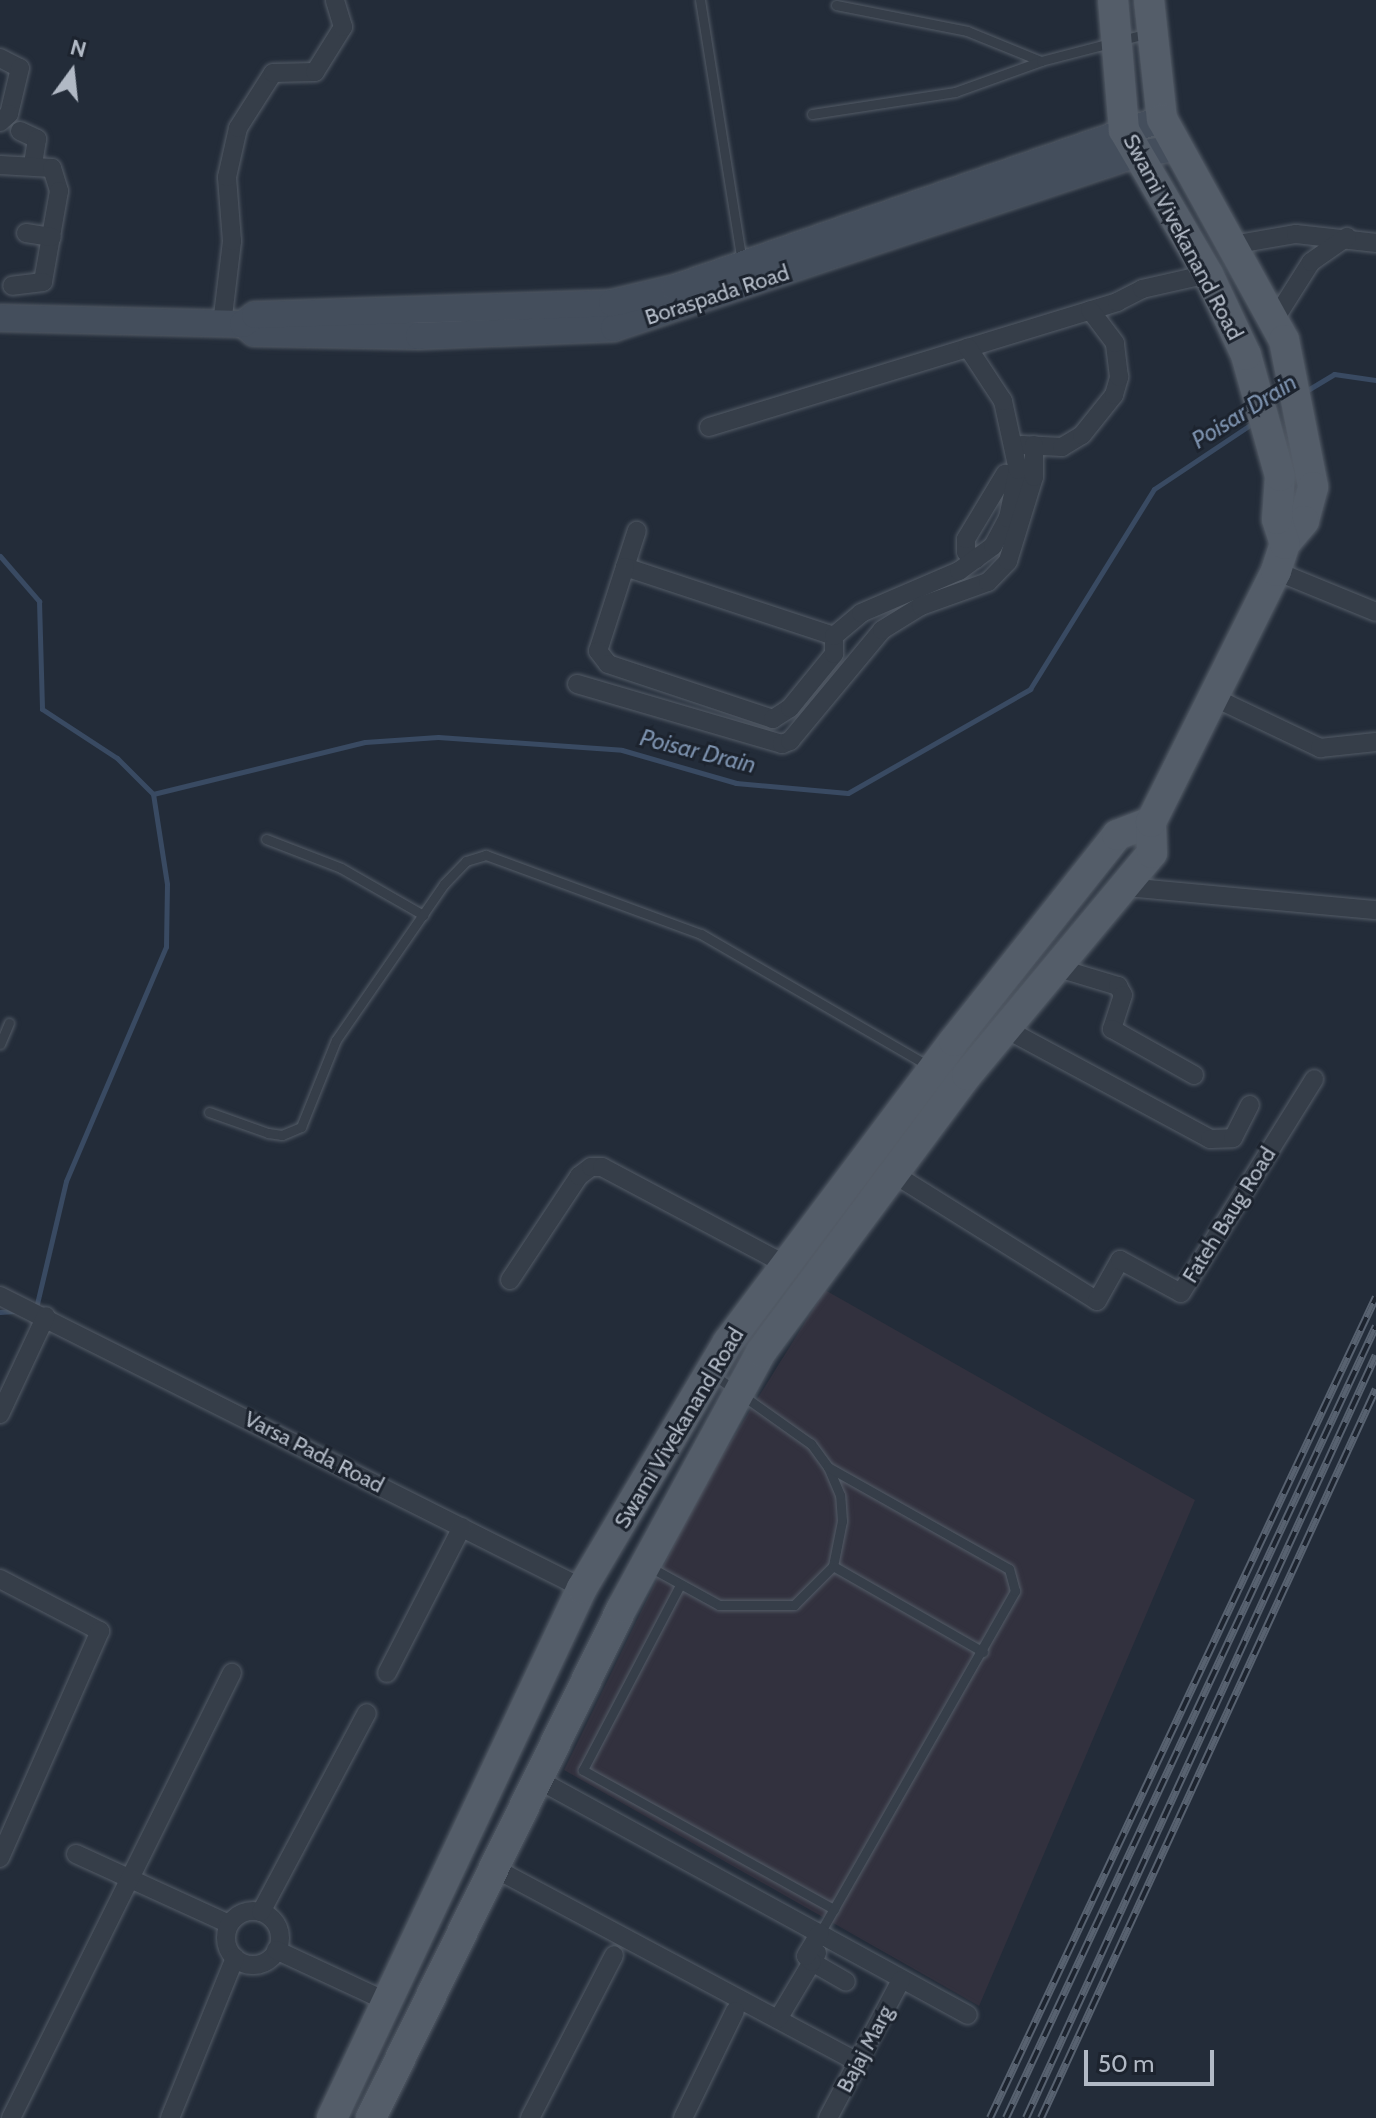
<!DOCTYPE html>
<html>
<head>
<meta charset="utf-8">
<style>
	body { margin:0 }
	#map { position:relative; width:1376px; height:2118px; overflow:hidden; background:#232c39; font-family:Cabin,sans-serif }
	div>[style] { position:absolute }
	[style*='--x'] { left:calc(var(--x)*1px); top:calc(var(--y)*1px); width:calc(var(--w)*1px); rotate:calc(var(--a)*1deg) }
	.medical>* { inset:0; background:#32313e }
	.stream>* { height:5px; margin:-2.5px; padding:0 2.5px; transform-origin:2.5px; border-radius:2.5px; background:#394a62 }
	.roads { filter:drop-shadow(0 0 2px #545c67) drop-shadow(0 0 2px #545c67) }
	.lane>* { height:9px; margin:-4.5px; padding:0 4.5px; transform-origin:4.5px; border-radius:4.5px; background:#363e49 }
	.street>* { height:18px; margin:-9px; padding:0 9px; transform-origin:9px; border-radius:9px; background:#363e49 }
	.street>.ring { margin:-9px; padding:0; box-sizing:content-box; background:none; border:18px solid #363e49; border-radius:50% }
	.secondary>* { height:26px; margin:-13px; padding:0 13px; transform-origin:13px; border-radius:13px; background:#444e5c }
	.primary>* { height:30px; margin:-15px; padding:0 15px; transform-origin:15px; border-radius:15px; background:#545d69 }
	.rail>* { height:8px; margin-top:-4px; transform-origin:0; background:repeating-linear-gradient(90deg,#1c232e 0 15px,#586270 0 30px); box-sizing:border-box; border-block:2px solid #586270 }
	span { translate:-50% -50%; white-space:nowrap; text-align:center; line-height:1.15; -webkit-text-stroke:6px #1c232e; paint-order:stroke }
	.street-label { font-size:22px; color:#b1b9c5 }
	.water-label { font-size:24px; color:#7b90ac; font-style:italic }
	.north { position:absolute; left:32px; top:32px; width:80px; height:80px; -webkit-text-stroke:6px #1c232e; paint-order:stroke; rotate:15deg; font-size:22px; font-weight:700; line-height:32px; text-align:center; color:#b1b9c5 }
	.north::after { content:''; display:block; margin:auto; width:28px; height:36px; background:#b1b9c5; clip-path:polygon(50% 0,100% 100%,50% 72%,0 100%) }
	.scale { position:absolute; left:1084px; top:2050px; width:130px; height:36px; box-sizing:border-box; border:4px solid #b1b9c5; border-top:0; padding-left:10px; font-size:24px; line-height:28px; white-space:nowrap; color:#b1b9c5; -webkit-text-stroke:6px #1c232e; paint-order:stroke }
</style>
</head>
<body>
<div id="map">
	<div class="medical">
		<i style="clip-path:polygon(825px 1290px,1195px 1500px,979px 2006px,564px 1770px,700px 1491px)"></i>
	</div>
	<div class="stream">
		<i style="--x:1306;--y:391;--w:33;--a:-31"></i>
		<i style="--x:1334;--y:374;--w:42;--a:8.1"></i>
		<i style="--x:0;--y:556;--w:60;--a:49.1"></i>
		<i style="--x:39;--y:601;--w:108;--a:88.4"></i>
		<i style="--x:42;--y:709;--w:90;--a:33.2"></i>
		<i style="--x:117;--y:758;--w:51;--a:45"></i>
		<i style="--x:153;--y:794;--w:218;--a:-13.8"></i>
		<i style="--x:365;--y:742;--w:73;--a:-3.9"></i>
		<i style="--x:438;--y:737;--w:184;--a:4"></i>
		<i style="--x:622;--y:750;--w:119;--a:16.1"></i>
		<i style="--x:736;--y:783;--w:112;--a:5.1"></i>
		<i style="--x:848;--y:793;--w:210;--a:-29.7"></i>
		<i style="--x:1030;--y:689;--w:235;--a:-58.2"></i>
		<i style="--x:1154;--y:489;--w:119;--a:-33.7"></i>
		<i style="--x:36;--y:1308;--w:130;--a:-76.7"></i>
		<i style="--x:66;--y:1181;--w:254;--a:-66.9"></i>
		<i style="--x:166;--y:947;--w:63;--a:-89.1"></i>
		<i style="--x:167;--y:884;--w:91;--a:-98.8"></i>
		<i style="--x:0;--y:1312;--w:14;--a:-4"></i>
	</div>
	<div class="roads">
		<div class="lane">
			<i style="--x:700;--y:0;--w:265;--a:80.9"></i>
			<i style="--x:836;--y:5;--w:134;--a:11.2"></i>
			<i style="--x:967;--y:31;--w:80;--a:22.1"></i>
			<i style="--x:812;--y:114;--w:145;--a:-8.7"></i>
			<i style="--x:955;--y:92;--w:91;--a:-19.8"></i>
			<i style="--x:1041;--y:61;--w:112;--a:-14.5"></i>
			<i style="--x:266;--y:839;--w:80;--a:21.1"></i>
			<i style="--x:341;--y:868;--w:95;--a:29.8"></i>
			<i style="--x:0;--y:1044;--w:23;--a:-67"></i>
			<i style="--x:209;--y:1112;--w:63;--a:19.6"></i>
			<i style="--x:268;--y:1133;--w:14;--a:8"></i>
			<i style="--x:282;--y:1135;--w:21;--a:-23"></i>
			<i style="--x:301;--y:1127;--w:94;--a:-68.1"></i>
			<i style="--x:336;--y:1040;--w:190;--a:-55.3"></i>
			<i style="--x:444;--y:884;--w:32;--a:-46"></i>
			<i style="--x:466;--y:861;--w:21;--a:-17"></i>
			<i style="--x:486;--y:855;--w:229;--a:20.2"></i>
			<i style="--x:701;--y:934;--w:265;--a:30.1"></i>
			<i style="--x:648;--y:1566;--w:81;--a:28.8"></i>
			<i style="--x:719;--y:1605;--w:75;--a:0"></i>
			<i style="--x:794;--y:1605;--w:55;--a:-45"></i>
			<i style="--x:833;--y:1566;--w:46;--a:-78.7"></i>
			<i style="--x:842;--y:1521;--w:26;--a:-94"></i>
			<i style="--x:840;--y:1495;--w:30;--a:-113"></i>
			<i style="--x:828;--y:1467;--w:29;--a:-126"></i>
			<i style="--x:811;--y:1444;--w:119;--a:-144.6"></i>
			<i style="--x:833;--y:1566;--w:173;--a:29.8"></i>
			<i style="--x:680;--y:1585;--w:209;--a:117.7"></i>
			<i style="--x:583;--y:1770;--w:287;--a:29"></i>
			<i style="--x:820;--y:1933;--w:394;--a:-60.3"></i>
			<i style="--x:1015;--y:1591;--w:23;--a:-105"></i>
			<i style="--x:1009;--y:1569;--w:208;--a:-150.6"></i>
		</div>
		<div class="street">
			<i style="--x:0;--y:58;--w:22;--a:27"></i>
			<i style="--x:20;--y:68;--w:47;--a:103.4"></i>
			<i style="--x:9;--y:114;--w:12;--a:138"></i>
			<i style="--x:20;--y:131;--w:19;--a:25"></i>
			<i style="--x:37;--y:139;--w:26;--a:99"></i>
			<i style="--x:0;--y:165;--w:52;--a:3.3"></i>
			<i style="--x:52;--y:168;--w:24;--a:73"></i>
			<i style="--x:59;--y:191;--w:92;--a:100"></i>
			<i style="--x:43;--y:282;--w:31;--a:173"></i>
			<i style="--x:26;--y:233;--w:26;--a:9"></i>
			<i style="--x:1232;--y:245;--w:65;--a:-9.8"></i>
			<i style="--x:1296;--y:234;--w:81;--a:6.4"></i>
			<i style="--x:1275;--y:319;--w:67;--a:-57.7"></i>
			<i style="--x:1311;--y:262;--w:44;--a:-34.8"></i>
			<i style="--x:222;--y:324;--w:84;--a:-83.1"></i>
			<i style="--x:232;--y:241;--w:64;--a:-94.5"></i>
			<i style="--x:227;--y:177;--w:50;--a:-77.3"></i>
			<i style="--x:238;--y:128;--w:65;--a:-57.5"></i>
			<i style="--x:273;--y:73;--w:42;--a:-1.4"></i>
			<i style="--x:315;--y:72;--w:53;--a:-58.1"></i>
			<i style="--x:343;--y:27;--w:28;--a:-107"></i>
			<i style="--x:709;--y:427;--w:427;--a:-17"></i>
			<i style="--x:1117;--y:302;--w:28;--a:-27"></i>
			<i style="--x:1142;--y:289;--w:68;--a:-12.8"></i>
			<i style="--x:1022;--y:445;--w:40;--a:2.9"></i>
			<i style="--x:1062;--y:447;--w:23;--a:-31"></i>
			<i style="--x:1082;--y:435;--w:51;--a:-51.3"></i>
			<i style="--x:1114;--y:395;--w:19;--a:-74"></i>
			<i style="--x:1119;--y:377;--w:34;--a:-97"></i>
			<i style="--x:1115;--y:343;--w:41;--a:-127.1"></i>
			<i style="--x:976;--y:559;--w:12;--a:-145"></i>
			<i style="--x:966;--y:552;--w:13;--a:-90"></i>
			<i style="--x:966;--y:539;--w:76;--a:-59"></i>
			<i style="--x:625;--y:567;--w:38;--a:-72"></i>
			<i style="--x:1276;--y:571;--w:108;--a:22.3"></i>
			<i style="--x:834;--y:636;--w:220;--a:-161.7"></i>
			<i style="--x:625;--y:567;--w:88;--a:107.8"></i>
			<i style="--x:598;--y:651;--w:16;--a:52"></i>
			<i style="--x:608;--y:664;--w:174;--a:18.4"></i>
			<i style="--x:773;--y:719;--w:20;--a:-33"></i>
			<i style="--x:790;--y:708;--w:70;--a:-50.8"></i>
			<i style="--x:834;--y:654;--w:18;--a:-90"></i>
			<i style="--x:834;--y:636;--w:35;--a:-40"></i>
			<i style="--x:861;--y:613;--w:107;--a:-23.2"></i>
			<i style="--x:959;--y:571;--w:42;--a:-36.3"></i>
			<i style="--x:993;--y:546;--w:32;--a:-62"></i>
			<i style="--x:1008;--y:518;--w:49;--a:-78.2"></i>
			<i style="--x:1018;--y:470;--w:71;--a:-102.3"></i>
			<i style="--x:1003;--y:401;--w:64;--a:-123.4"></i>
			<i style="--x:577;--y:684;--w:214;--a:16.3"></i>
			<i style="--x:782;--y:744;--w:9;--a:-21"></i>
			<i style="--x:790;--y:741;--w:144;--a:-50.3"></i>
			<i style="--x:882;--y:630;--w:46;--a:-31.6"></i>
			<i style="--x:921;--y:606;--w:71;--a:-19.7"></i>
			<i style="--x:988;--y:582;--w:29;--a:-46"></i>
			<i style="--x:1008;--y:561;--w:88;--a:-72.8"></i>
			<i style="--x:1034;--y:477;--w:32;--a:-90"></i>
			<i style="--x:1213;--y:697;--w:119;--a:25.5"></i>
			<i style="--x:1320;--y:748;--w:56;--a:-6.1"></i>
			<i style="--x:1127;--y:887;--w:250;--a:5.3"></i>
			<i style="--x:1058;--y:968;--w:63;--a:16.7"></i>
			<i style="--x:1118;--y:986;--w:10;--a:61"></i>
			<i style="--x:1123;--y:995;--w:36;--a:108"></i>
			<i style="--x:1112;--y:1029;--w:94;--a:29.3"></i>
			<i style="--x:1006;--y:1029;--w:232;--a:28.3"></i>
			<i style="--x:1210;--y:1139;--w:23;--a:-2"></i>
			<i style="--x:1233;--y:1138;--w:37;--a:-63"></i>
			<i style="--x:894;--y:1174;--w:239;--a:32"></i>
			<i style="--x:1097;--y:1301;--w:47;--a:-60.7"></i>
			<i style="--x:1120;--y:1260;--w:69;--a:28.4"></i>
			<i style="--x:1181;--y:1293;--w:252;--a:-58.1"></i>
			<i style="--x:510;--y:1280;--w:125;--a:-56.4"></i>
			<i style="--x:579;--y:1176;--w:15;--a:-37"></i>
			<i style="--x:591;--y:1167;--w:11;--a:0"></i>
			<i style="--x:602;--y:1167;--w:208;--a:28"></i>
			<i style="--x:0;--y:1296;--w:651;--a:26.64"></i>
			<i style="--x:0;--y:1414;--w:108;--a:-64.9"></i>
			<i style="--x:0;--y:1579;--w:113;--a:27.5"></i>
			<i style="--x:100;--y:1631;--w:248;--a:113.8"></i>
			<i style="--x:387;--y:1673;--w:164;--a:-62.8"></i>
			<i style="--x:537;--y:1779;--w:491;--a:28.7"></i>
			<i style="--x:76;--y:1854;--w:168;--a:24.6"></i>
			<i style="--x:494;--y:1868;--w:412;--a:28.1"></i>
			<i class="ring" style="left:226px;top:1911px;width:36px;height:36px"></i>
			<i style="--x:261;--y:1912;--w:225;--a:-62"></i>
			<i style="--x:276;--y:1950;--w:126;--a:24.9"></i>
			<i style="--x:817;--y:1953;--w:10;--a:119"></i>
			<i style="--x:812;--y:1962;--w:39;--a:30"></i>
			<i style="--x:778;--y:2019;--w:66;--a:-59.2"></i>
			<i style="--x:812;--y:1962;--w:8;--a:-135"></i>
			<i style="--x:806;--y:1956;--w:27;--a:-59"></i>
			<i style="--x:11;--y:2118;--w:497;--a:-63.6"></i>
			<i style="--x:170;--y:2118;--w:173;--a:-67.9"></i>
			<i style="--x:530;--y:2118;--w:183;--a:-62.7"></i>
			<i style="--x:683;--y:2118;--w:119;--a:-64.1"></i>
			<i style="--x:828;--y:2118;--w:156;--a:-62.1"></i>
		</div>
		<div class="secondary">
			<i style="--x:0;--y:318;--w:243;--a:1.4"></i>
			<i style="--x:243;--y:324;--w:14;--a:39"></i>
			<i style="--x:254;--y:333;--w:165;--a:1"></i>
			<i style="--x:419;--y:336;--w:195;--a:-2.3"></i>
			<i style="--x:614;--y:328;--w:548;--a:-18.4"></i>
			<i style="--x:1134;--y:155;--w:41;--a:-9.9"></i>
			<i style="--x:243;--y:324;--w:15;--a:-37"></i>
			<i style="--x:255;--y:315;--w:357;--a:-1.9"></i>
			<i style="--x:612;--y:303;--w:65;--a:-13.4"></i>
			<i style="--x:675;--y:288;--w:515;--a:-19.14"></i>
		</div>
		<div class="primary">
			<i style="--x:1149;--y:0;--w:120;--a:83.8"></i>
			<i style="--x:1162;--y:119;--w:252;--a:61.1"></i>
			<i style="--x:1284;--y:340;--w:150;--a:78.8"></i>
			<i style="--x:1313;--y:487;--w:35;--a:105"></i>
			<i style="--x:1304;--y:521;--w:30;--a:130"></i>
			<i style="--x:332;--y:2118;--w:586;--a:-64.75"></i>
			<i style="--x:582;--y:1588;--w:286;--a:-59.3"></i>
			<i style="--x:728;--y:1342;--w:376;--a:-53.1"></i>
			<i style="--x:954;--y:1041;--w:263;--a:-51.6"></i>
			<i style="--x:1117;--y:835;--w:36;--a:-21"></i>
			<i style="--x:371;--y:2118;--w:568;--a:-63.8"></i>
			<i style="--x:622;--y:1608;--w:291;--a:-61.5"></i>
			<i style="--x:761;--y:1352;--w:345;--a:-53.4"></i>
			<i style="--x:967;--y:1075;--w:289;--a:-50.2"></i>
			<i style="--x:1152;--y:853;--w:31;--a:-92"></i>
			<i style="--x:1151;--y:822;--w:280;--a:-63.5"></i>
			<i style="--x:1276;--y:571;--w:28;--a:-72"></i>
			<i style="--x:1285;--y:544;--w:26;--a:-108"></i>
			<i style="--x:1277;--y:519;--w:43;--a:-86"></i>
			<i style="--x:1280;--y:476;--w:126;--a:-105.7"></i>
			<i style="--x:1246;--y:355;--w:89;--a:-115.1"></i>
			<i style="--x:1208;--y:274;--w:167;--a:-120.3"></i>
			<i style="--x:1124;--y:130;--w:130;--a:-94.8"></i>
		</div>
	</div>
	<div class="rail">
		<i style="--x:990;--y:2118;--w:907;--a:-64.82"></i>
		<i style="--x:1006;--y:2118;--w:874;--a:-64.96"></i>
		<i style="--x:1026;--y:2118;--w:839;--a:-65.36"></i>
		<i style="--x:1041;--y:2118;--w:802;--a:-65.32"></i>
	</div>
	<div class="street-label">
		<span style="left:1183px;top:237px;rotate:62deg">Swami Vivekanand Road</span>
		<span style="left:717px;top:295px;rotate:-18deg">Boraspada Road</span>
		<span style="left:1229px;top:1215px;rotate:-58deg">Fateh Baug Road</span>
		<span style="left:679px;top:1428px;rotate:-59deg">Swami Vivekanand Road</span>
		<span style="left:314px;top:1452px;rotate:27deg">Varsa Pada Road</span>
		<span style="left:865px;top:2049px;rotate:-62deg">Bajaj Marg</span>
	</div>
	<div class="water-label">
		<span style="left:1244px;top:411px;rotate:-32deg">Poisar Drain</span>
		<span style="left:698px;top:751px;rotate:14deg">Poisar Drain</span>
	</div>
	<div class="north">N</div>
	<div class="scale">50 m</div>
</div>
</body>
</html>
